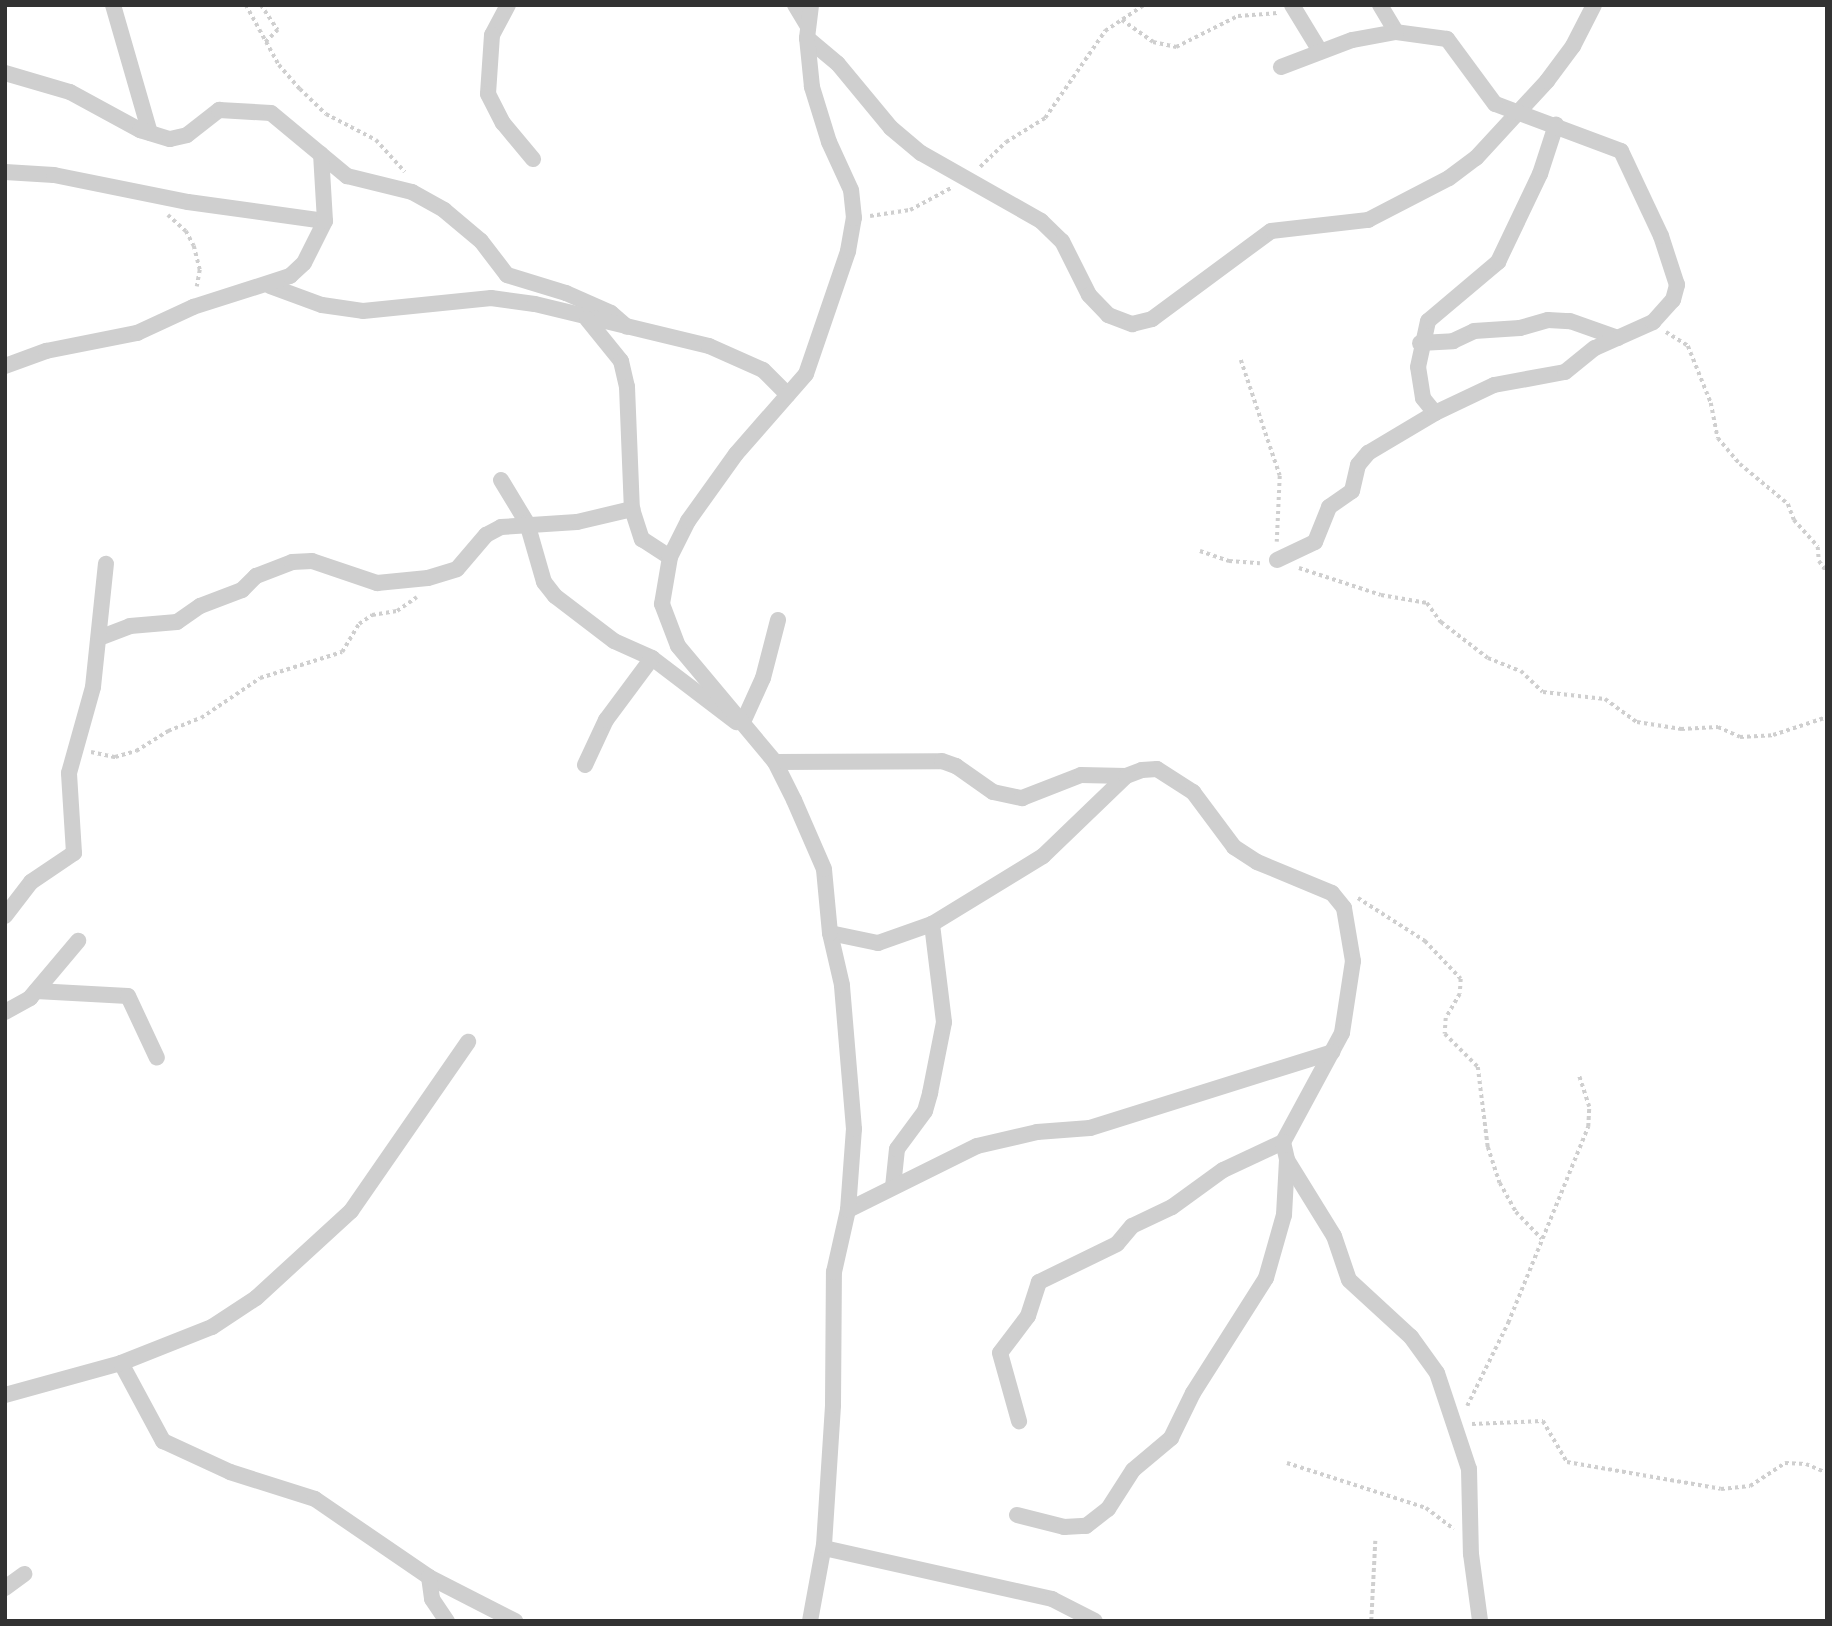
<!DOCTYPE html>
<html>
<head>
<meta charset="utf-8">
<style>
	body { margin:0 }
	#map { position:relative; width:1832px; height:1626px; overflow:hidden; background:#fff; font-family:Mulish,sans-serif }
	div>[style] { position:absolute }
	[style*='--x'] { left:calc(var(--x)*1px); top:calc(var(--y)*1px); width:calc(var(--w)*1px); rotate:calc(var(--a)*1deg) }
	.path>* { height:3.5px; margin-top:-1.75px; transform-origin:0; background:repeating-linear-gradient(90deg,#cfcfcf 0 3.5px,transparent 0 7px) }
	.minor>* { height:16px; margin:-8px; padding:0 8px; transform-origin:8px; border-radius:8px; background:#cfcfcf }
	span { translate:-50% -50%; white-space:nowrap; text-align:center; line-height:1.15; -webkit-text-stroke:7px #fff; paint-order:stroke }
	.frame { position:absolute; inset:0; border:7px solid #323232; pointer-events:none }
</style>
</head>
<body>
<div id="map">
	<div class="path">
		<i style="--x:246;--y:5;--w:68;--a:61.2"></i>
		<i style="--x:279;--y:65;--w:32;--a:49"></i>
		<i style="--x:300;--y:89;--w:36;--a:44"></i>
		<i style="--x:326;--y:114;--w:56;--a:27.5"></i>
		<i style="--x:376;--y:140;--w:43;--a:47.8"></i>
		<i style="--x:261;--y:5;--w:30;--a:56"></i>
		<i style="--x:278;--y:30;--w:18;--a:135"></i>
		<i style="--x:1122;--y:20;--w:38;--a:35"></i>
		<i style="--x:1153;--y:42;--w:24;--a:12"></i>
		<i style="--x:1176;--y:47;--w:69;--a:-26.6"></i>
		<i style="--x:1238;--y:16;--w:40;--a:-4.3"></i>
		<i style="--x:980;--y:167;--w:36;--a:-44"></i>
		<i style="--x:1006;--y:142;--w:46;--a:-31.6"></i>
		<i style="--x:1045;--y:118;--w:106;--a:-55.4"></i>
		<i style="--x:1105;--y:31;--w:47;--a:-33.7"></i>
		<i style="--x:168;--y:215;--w:24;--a:42"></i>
		<i style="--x:186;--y:231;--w:17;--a:62"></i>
		<i style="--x:194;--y:246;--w:25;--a:76"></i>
		<i style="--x:200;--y:270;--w:17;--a:100"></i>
		<i style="--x:870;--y:216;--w:40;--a:-8.5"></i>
		<i style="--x:910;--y:210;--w:47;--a:-28.2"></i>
		<i style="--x:1666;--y:332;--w:26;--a:32"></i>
		<i style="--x:1688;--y:346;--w:61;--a:68"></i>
		<i style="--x:1711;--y:403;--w:36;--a:79"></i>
		<i style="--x:1718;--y:438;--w:34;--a:50"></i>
		<i style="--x:1740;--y:464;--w:62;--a:39.8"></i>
		<i style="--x:1788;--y:504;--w:17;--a:69"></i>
		<i style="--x:1794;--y:520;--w:36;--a:48"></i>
		<i style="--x:1818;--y:547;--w:14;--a:86"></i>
		<i style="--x:1819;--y:561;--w:14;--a:54"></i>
		<i style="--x:1241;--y:360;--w:122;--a:71.4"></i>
		<i style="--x:1280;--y:476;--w:66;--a:92.6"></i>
		<i style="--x:1200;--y:551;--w:31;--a:19"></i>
		<i style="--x:1229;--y:561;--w:31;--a:4"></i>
		<i style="--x:1299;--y:568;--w:86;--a:18.2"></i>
		<i style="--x:1381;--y:595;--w:47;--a:9.9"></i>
		<i style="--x:1427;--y:603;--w:24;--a:54"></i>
		<i style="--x:1441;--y:622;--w:59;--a:37.5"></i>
		<i style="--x:1488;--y:658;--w:35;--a:22"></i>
		<i style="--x:1521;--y:671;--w:30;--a:44"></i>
		<i style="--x:1543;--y:692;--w:62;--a:6.4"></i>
		<i style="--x:1605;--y:699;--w:39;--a:36"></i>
		<i style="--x:1637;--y:722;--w:45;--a:9"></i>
		<i style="--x:1681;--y:729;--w:37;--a:-3"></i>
		<i style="--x:1718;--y:727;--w:24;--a:24"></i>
		<i style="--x:1740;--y:737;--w:33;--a:-3"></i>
		<i style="--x:1773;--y:735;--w:57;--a:-18.4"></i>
		<i style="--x:91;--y:752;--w:25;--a:12"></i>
		<i style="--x:115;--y:757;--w:22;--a:-16"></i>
		<i style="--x:136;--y:751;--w:38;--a:-32"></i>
		<i style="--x:168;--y:731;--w:35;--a:-22"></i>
		<i style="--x:201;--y:718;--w:71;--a:-34.1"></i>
		<i style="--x:260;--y:678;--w:86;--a:-17.6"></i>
		<i style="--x:342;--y:652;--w:33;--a:-59"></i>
		<i style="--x:359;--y:624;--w:16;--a:-35"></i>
		<i style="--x:372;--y:615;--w:25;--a:-9"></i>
		<i style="--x:397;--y:611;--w:24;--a:-35"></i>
		<i style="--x:1358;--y:898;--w:80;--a:32.7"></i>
		<i style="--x:1425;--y:941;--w:52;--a:46.5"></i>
		<i style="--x:1461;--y:979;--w:15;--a:94"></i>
		<i style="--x:1460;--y:994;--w:28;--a:120"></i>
		<i style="--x:1446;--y:1018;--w:16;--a:94"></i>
		<i style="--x:1445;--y:1034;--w:47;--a:45"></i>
		<i style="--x:1478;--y:1067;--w:81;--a:82.9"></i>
		<i style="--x:1488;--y:1147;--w:38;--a:72"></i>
		<i style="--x:1500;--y:1183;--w:33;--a:61"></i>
		<i style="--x:1516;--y:1212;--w:37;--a:46"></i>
		<i style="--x:1467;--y:1406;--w:93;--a:-63.7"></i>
		<i style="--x:1508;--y:1323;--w:212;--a:-67.8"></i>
		<i style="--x:1588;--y:1127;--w:20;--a:-87"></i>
		<i style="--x:1589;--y:1107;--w:33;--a:-108"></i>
		<i style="--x:1472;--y:1424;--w:71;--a:-2.4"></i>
		<i style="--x:1543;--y:1421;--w:48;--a:59.7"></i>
		<i style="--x:1567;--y:1462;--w:156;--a:9.9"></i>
		<i style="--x:1721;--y:1489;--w:29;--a:-6"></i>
		<i style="--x:1750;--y:1486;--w:42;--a:-33.3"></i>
		<i style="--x:1785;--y:1463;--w:21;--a:3"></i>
		<i style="--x:1806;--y:1464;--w:23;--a:23"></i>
		<i style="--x:1287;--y:1463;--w:146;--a:17.9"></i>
		<i style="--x:1426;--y:1508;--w:35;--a:37"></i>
		<i style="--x:1371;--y:1621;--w:80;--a:-87.1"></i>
	</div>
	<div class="minor">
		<i style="--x:113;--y:5;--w:133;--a:73.9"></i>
		<i style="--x:508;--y:5;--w:34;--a:118"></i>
		<i style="--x:492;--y:35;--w:59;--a:93.9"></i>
		<i style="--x:488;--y:94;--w:33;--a:63"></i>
		<i style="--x:503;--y:123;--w:47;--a:50.2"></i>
		<i style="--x:795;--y:5;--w:23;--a:59"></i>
		<i style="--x:1292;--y:5;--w:54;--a:58.7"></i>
		<i style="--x:1380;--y:5;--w:31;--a:59"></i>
		<i style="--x:807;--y:38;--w:40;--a:40"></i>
		<i style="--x:838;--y:64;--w:83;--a:50.4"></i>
		<i style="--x:891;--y:128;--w:39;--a:40"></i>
		<i style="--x:921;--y:153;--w:138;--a:29.5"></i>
		<i style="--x:1041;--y:221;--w:29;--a:44"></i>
		<i style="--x:1062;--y:241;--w:60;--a:63.4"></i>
		<i style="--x:1089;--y:295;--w:28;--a:46"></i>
		<i style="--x:1108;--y:315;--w:26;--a:21"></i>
		<i style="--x:1132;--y:324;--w:21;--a:-14"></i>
		<i style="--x:1152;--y:319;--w:148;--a:-36.5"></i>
		<i style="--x:1271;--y:231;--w:98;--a:-6.5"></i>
		<i style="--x:1368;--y:220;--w:91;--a:-27.4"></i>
		<i style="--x:1449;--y:178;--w:34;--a:-37"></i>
		<i style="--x:1476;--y:158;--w:105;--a:-47.3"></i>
		<i style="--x:1547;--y:81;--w:44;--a:-53.4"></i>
		<i style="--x:1573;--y:46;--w:46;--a:-62.9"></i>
		<i style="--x:5;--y:73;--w:68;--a:16.3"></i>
		<i style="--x:70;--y:92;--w:80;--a:28.5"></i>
		<i style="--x:140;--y:130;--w:31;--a:17"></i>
		<i style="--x:170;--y:139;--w:17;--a:-13"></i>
		<i style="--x:187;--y:135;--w:41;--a:-38"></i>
		<i style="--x:219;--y:110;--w:52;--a:3.3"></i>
		<i style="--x:271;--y:113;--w:99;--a:39.7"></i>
		<i style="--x:347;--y:176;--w:67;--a:13.8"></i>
		<i style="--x:412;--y:192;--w:37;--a:29"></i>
		<i style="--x:444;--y:210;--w:48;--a:40"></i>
		<i style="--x:481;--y:241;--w:43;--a:52.6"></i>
		<i style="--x:507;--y:275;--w:62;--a:17"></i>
		<i style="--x:566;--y:293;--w:49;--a:24"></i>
		<i style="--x:611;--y:313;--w:21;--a:41"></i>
		<i style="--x:5;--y:172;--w:49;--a:3.5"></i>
		<i style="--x:54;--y:175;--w:137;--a:11.4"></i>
		<i style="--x:188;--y:202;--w:138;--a:7.9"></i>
		<i style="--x:270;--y:286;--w:55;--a:20.1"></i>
		<i style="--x:322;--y:305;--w:41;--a:8.3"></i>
		<i style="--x:363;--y:311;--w:129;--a:-5.8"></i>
		<i style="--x:491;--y:298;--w:44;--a:7.8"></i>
		<i style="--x:535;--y:304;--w:179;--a:13.6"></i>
		<i style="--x:709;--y:346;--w:59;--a:24"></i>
		<i style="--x:763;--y:370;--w:35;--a:45"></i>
		<i style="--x:587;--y:319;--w:54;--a:51"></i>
		<i style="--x:621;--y:361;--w:27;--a:77"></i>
		<i style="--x:627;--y:387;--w:122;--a:87.7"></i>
		<i style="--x:632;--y:509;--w:32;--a:72"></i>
		<i style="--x:642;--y:539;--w:33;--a:33"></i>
		<i style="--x:1420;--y:343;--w:33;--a:-3"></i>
		<i style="--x:1453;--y:341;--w:23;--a:-25"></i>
		<i style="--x:1474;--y:331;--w:46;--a:-3.7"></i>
		<i style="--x:1520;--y:328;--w:29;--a:-16"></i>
		<i style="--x:1548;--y:320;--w:22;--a:3"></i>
		<i style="--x:1570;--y:321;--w:51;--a:19.5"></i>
		<i style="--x:5;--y:366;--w:44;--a:-20.1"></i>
		<i style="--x:46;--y:351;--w:93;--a:-11.2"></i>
		<i style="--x:137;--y:333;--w:62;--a:-24.9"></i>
		<i style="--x:193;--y:307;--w:102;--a:-17.7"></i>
		<i style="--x:290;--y:276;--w:19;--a:-43"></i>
		<i style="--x:304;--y:263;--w:47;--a:-63.4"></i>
		<i style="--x:325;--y:221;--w:67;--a:-93.4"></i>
		<i style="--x:1435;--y:413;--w:19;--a:-129"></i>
		<i style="--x:1423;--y:398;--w:31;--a:-99"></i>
		<i style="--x:1418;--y:367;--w:47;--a:-77.7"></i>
		<i style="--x:1428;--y:321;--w:92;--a:-40.1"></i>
		<i style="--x:1498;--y:262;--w:98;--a:-64.5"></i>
		<i style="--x:1540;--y:174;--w:52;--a:-71.9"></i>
		<i style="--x:501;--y:480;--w:50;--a:58.8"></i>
		<i style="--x:527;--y:523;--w:61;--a:73.9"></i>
		<i style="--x:544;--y:582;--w:18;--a:52"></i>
		<i style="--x:555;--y:596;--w:74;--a:37.3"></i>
		<i style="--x:614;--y:641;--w:42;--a:24.1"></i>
		<i style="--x:652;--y:658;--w:106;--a:37.3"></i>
		<i style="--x:1277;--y:560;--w:42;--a:-25.3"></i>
		<i style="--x:1315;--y:542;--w:38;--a:-68"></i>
		<i style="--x:1329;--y:507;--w:28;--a:-35"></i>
		<i style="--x:1352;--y:491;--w:27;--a:-77"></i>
		<i style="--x:1358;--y:465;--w:16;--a:-50"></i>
		<i style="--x:1368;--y:453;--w:78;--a:-30.8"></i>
		<i style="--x:1435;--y:413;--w:65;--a:-25.4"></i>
		<i style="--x:1494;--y:385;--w:72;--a:-10.4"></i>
		<i style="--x:1565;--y:372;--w:38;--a:-39"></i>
		<i style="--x:1595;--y:348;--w:64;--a:-24.1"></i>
		<i style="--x:1653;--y:322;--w:30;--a:-48"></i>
		<i style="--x:1673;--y:300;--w:16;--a:-75"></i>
		<i style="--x:1677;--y:285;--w:52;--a:-108.1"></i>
		<i style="--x:1661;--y:236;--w:94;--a:-115.2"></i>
		<i style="--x:1621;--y:151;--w:134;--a:-159.5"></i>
		<i style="--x:1495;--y:104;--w:81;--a:-126.4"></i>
		<i style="--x:1447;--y:39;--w:51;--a:-172.2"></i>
		<i style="--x:1396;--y:32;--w:45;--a:169.7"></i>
		<i style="--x:1352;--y:40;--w:76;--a:159.2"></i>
		<i style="--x:99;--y:638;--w:33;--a:-21"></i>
		<i style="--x:130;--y:626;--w:47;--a:-4.9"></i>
		<i style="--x:177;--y:622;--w:28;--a:-35"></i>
		<i style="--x:200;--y:606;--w:45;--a:-20.9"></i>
		<i style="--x:242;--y:590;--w:20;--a:-45"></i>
		<i style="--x:256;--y:576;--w:39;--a:-21"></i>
		<i style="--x:292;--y:562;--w:20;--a:-3"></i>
		<i style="--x:312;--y:561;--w:69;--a:18.7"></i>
		<i style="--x:377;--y:583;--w:51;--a:-5.6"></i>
		<i style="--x:428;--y:578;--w:30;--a:-17"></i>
		<i style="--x:457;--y:569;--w:45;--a:-49.5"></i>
		<i style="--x:486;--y:535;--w:17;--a:-28"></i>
		<i style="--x:501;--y:527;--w:76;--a:-3.8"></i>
		<i style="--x:577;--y:522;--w:57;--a:-13.3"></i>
		<i style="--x:743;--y:722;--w:48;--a:-65.6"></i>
		<i style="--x:763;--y:678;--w:60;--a:-75.5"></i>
		<i style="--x:775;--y:762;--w:167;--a:-0.3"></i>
		<i style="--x:942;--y:761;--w:15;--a:20"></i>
		<i style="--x:956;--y:766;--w:45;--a:35.1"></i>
		<i style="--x:993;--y:792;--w:30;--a:12"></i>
		<i style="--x:1022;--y:798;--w:63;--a:-21.3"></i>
		<i style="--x:1081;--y:775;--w:45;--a:1.3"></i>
		<i style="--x:585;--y:765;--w:50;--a:-65"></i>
		<i style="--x:606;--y:720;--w:77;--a:-53.4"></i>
		<i style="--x:5;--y:916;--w:43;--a:-52.6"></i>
		<i style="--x:31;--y:882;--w:52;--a:-34"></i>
		<i style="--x:74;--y:853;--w:80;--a:-93.6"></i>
		<i style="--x:69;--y:773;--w:89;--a:-74.4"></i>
		<i style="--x:93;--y:687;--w:124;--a:-84"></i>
		<i style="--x:830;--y:933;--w:49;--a:11.8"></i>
		<i style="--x:878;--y:943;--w:57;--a:-19.4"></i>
		<i style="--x:932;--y:924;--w:130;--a:-31.5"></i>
		<i style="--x:1043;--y:856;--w:115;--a:-43.9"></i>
		<i style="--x:1126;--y:776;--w:17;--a:-21"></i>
		<i style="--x:1142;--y:770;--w:15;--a:-4"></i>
		<i style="--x:1157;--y:769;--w:43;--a:32.6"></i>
		<i style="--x:1193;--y:792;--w:69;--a:53.3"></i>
		<i style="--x:1234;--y:847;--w:27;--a:33"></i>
		<i style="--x:1257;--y:862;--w:81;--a:22.5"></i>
		<i style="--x:1332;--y:893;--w:19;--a:51"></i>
		<i style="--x:1344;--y:908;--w:54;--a:80.4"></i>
		<i style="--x:1353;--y:961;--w:73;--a:98.7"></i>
		<i style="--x:1342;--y:1033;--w:124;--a:118.4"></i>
		<i style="--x:1283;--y:1142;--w:66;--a:155"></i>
		<i style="--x:1223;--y:1170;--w:63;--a:144"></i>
		<i style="--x:1172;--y:1207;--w:44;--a:154.6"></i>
		<i style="--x:1132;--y:1226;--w:23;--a:130"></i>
		<i style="--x:1117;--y:1244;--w:87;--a:154"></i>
		<i style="--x:1039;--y:1282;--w:36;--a:108"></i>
		<i style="--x:1028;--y:1316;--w:46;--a:127.1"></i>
		<i style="--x:1000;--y:1353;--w:71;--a:74.4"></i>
		<i style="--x:36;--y:991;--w:92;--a:3.1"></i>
		<i style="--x:128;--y:996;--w:68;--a:64.9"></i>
		<i style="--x:5;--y:1012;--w:29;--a:-29"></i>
		<i style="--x:30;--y:998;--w:75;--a:-49.9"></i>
		<i style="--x:1283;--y:1142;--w:18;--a:77"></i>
		<i style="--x:1287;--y:1160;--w:89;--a:58.3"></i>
		<i style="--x:1334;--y:1236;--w:46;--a:71.2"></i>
		<i style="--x:1349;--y:1280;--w:84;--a:42.6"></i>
		<i style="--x:1411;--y:1337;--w:44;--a:54.2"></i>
		<i style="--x:1437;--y:1373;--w:101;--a:71.6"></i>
		<i style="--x:1469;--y:1469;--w:85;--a:88.7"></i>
		<i style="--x:1471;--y:1554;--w:68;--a:82.3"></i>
		<i style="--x:893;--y:1187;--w:38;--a:-84"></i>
		<i style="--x:897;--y:1149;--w:47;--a:-53.6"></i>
		<i style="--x:925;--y:1111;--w:19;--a:-74"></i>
		<i style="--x:930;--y:1093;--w:72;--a:-78.8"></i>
		<i style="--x:944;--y:1022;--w:99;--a:-97"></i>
		<i style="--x:848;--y:1210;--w:144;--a:-26.4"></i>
		<i style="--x:977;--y:1146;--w:62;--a:-13.1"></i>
		<i style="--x:1037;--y:1132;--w:53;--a:-4.3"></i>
		<i style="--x:1090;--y:1128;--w:254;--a:-17.4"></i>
		<i style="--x:121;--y:1363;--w:89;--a:61.7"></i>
		<i style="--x:163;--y:1441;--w:74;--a:24.8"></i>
		<i style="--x:230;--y:1472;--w:89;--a:17.6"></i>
		<i style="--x:315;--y:1499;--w:138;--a:34.4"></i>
		<i style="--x:429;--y:1577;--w:97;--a:27.1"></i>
		<i style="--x:5;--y:1395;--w:120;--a:-15.4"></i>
		<i style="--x:121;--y:1363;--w:98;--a:-21.6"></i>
		<i style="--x:212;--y:1327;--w:53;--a:-33.4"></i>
		<i style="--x:256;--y:1298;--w:129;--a:-42.5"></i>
		<i style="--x:351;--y:1211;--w:206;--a:-55.3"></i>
		<i style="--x:1017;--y:1515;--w:49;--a:14.3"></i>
		<i style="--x:1064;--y:1527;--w:22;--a:-3"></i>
		<i style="--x:1086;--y:1526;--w:28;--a:-38"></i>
		<i style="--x:1108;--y:1509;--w:46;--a:-57.3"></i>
		<i style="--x:1133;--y:1470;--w:50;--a:-40.1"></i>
		<i style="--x:1171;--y:1438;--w:50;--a:-63.9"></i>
		<i style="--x:1193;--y:1393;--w:136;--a:-57.6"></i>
		<i style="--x:1266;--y:1278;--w:66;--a:-74.1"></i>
		<i style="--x:1284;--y:1215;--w:55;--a:-86.9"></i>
		<i style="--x:824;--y:1548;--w:234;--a:12.6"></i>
		<i style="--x:1052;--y:1599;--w:48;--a:27.1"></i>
		<i style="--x:429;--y:1577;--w:22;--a:82"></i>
		<i style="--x:432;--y:1599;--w:27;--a:56"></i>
		<i style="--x:5;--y:1588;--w:24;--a:-36"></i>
		<i style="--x:810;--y:1621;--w:77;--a:-79.6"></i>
		<i style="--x:824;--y:1545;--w:140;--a:-86.3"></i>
		<i style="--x:833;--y:1405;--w:133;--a:-89.6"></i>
		<i style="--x:834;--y:1272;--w:64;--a:-77.3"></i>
		<i style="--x:848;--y:1210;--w:81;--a:-85.8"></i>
		<i style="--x:854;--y:1129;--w:144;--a:-94.8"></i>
		<i style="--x:842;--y:985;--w:53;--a:-103"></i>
		<i style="--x:830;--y:933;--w:64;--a:-95.4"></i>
		<i style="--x:824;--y:869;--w:75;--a:-113.5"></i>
		<i style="--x:794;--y:800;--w:42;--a:-116.6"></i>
		<i style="--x:775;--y:762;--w:151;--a:-129.9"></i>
		<i style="--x:678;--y:646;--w:45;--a:-110.9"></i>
		<i style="--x:662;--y:604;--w:48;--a:-80.3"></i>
		<i style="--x:670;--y:557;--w:40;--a:-63.4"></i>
		<i style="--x:688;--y:521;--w:82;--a:-54.4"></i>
		<i style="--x:736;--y:454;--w:106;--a:-48.8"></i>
		<i style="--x:806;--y:374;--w:130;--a:-71.1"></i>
		<i style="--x:848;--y:251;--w:34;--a:-80"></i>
		<i style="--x:854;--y:218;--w:28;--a:-96"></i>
		<i style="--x:851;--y:190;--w:53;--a:-114.6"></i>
		<i style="--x:829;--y:142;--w:58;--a:-107.2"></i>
		<i style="--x:812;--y:87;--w:49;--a:-95.8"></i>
		<i style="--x:807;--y:38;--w:33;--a:-83"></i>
	</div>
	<div class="frame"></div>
</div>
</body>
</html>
